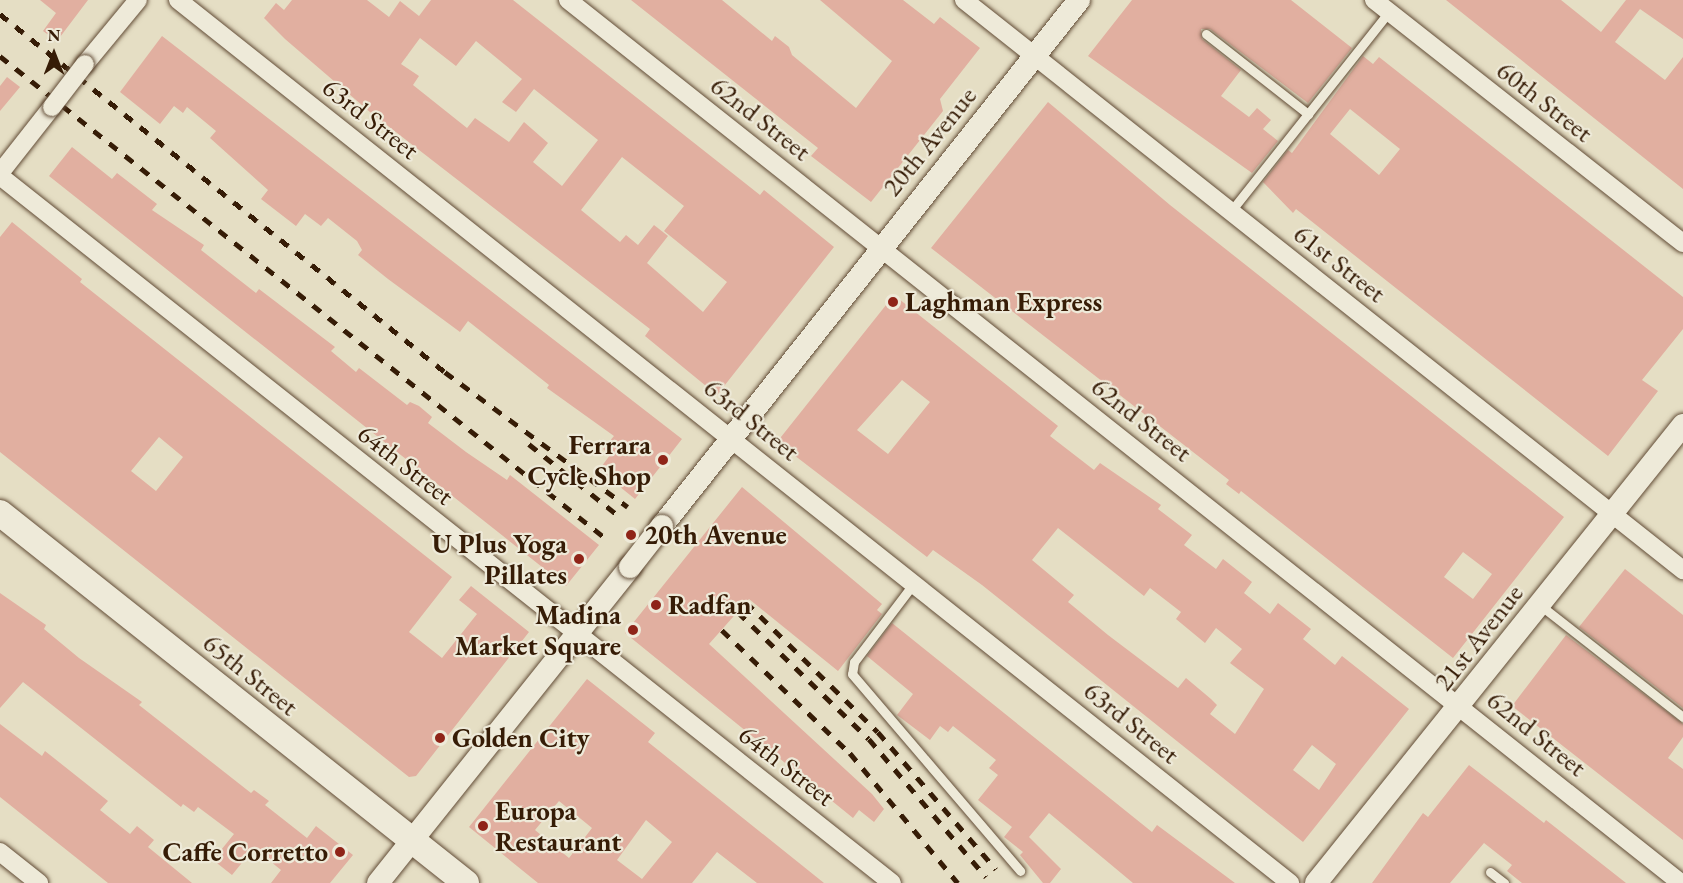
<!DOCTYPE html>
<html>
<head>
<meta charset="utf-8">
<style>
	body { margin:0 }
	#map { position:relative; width:1683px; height:883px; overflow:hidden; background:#e5dec4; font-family:"EB Garamond",serif }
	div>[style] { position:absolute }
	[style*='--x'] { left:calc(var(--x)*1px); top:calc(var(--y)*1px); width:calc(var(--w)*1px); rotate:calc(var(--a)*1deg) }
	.building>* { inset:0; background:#e1afa0 }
	.roads { filter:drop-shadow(0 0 2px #624c36) drop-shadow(0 0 2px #624c36) }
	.service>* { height:9px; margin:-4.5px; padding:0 4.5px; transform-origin:4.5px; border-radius:4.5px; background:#eeead9 }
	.minor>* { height:18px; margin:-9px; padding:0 9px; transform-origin:9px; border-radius:9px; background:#eeead9 }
	.tertiary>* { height:22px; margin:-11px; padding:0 11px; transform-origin:11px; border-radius:11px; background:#eeead9 }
	.secondary>* { height:26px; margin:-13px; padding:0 13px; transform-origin:13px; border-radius:13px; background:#eeead9 }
	.rail>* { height:4.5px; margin-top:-2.25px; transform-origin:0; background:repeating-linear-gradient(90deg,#361c06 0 10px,transparent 0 20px) }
	.bridges { filter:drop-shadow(0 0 2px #624c36) drop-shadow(0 0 2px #624c36) }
	.minor-bridge>* { height:18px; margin:-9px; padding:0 9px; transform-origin:9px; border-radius:9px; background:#eeead9 }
	.tertiary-bridge>* { height:22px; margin:-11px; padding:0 11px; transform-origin:11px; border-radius:11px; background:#eeead9 }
	.dots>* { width:16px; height:16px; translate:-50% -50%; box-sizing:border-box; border:3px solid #eeead9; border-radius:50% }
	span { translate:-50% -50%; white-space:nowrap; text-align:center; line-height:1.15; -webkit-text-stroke:4.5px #eeead9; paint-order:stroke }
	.street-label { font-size:27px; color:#361c06 }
	.poi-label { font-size:27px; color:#361c06; font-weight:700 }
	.left { translate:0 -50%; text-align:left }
	.right { translate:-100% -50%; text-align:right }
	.north { position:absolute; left:24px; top:24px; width:60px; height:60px; -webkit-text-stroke:4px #eeead9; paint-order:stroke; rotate:0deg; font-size:16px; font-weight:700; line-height:24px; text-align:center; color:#361c06 }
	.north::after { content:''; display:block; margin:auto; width:21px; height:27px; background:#361c06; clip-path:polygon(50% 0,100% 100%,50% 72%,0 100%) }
</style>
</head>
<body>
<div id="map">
	<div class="building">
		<i style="clip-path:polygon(40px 0,88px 0,57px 41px,43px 31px,56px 13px)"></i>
		<i style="clip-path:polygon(evenodd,292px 0,367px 0,389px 17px,400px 1px,419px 16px,431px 0,513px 0,736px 176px,760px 195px,764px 190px,834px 247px,717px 395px,645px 336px,650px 329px,370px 112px,285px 39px,264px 18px,276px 3px,284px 10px,292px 0,420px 38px,456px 66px,476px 41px,522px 79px,502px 102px,516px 112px,534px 89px,598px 140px,562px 186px,533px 162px,548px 143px,524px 122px,509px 142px,475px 118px,467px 128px,413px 85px,419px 76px,401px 64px,420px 38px,292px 0,622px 157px,684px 206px,664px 231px,727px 282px,703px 312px,647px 263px,668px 236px,654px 225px,638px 245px,626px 235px,620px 242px,581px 210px,622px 157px)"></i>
		<i style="clip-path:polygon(631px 0,722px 0,772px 41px,775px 36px,789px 47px,792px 55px,856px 108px,892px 61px,820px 0,903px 0,934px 24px,940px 17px,980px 48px,940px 99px,943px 111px,871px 202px,811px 156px,818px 148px)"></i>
		<i style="clip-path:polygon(1132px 0,1291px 0,1352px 48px,1308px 103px,1210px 29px,1201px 29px,1202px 39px,1241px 70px,1221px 96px,1249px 117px,1257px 108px,1271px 120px,1263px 129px,1278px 141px,1252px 173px,1088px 56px)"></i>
		<i style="clip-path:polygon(1446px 0,1561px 0,1601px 32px,1626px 0,1683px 0,1683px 39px,1640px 9px,1615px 42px,1665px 80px,1683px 57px,1683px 189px)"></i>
		<i style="clip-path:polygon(162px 36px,682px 439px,635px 499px,599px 470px,610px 455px,603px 449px,614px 436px,547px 388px,549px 385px,468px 321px,460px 332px,388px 279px,358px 255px,362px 250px,357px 241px,328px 218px,321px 226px,305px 214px,296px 226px,261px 199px,268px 190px,210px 138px,216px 131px,187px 107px,183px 113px,174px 106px,160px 124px,120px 92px)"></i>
		<i style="clip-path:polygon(evenodd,1363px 56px,1373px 64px,1379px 57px,1683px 297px,1683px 329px,1642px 380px,1658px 391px,1608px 456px,1296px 209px,1293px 213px,1263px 182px,1288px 150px,1292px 153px,1363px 56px,1350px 109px,1400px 149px,1379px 175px,1330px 134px,1350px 109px)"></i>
		<i style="clip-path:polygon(7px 77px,20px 87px,0 111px,0 86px)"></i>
		<i style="clip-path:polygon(evenodd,1048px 102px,1170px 205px,1564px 517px,1453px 658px,1241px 491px,1239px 494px,1226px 484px,1229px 480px,931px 248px,1048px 102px,1463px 552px,1492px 574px,1473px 599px,1444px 577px,1463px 552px)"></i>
		<i style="clip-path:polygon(72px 147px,112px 179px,117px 173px,157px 204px,152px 210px,204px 245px,201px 250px,256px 293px,259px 289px,335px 347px,331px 351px,356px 372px,359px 368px,407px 405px,410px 402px,419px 406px,432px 417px,428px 423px,466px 452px,507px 480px,510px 475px,599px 545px,566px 586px,49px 176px)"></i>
		<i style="clip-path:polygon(evenodd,12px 222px,82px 279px,80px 282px,452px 577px,409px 632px,442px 658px,477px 614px,459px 600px,471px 586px,529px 632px,416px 776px,409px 777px,0 452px,0 237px,12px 222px,159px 437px,183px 457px,156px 491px,131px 471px,159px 437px)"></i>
		<i style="clip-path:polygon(evenodd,894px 295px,1058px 426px,1050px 436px,1094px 470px,1100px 463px,1161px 505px,1158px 509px,1192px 535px,1184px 545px,1216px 569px,1223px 559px,1252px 582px,1244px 593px,1270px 614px,1278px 603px,1311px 629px,1303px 639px,1335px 665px,1342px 656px,1409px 709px,1303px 842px,982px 585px,933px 550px,927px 557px,777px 442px,894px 295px,902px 380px,930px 402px,888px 454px,857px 430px,902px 380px,894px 295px,1058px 528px,1144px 596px,1150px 588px,1181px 612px,1176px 619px,1205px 643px,1216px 628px,1242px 649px,1230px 663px,1264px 689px,1235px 734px,1210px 714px,1217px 705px,1211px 699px,1186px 678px,1178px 688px,1108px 635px,1068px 602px,1074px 595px,1032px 560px,1058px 528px,894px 295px,1312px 745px,1336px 764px,1319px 790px,1293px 770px,1312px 745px)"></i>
		<i style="clip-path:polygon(742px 487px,882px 604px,877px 610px,882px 614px,838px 671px,749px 599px,709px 644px,872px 794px,884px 809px,874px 822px,859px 810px,853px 818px,625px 633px)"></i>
		<i style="clip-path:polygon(1625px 569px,1683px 615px,1683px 708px,1579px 627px)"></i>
		<i style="clip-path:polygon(0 593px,46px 625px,44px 629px,79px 658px,142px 702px,139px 705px,251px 793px,254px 790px,269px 801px,265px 805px,307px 838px,316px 826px,353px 855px,330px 883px,271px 883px,281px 870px,254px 848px,232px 875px,213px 860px,234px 834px,198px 807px,194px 812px,183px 804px,181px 807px,23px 682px,0 708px)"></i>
		<i style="clip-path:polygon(892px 623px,1152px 832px,1157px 825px,1235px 883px,1133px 883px,1049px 813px,1029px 837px,1061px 869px,1050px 883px,1043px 883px,1020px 855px,1023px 852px,1004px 837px,1012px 827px,978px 800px,998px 775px,989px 768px,996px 760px,953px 726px,948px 732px,940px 726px,930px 740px,897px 715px,913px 694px,867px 656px)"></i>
		<i style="clip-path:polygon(1566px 635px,1683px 724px,1683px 737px,1668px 758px,1683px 769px,1683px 840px,1512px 706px)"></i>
		<i style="clip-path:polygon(evenodd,587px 679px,655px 733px,648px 742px,824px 883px,757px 883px,717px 852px,692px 883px,538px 883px,469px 827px,587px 679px,559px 801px,592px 828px,569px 858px,535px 830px,559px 801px,587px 679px,646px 820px,672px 842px,642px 879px,617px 860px,646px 820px)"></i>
		<i style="clip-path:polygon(0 724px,42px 756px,45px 751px,108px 801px,100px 810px,130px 834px,137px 826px,154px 840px,148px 847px,192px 883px,108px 883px,0 797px)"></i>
		<i style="clip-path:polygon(1469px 765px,1544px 823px,1546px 820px,1626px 883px,1522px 883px,1507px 871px,1512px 865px,1484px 843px,1450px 883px,1372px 883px,1423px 813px,1428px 817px)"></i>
	</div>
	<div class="roads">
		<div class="service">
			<i style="--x:1206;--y:34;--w:130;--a:38.1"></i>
			<i style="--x:1231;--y:211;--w:254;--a:-51.6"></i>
			<i style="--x:914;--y:583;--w:99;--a:127.2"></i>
			<i style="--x:854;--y:662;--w:12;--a:99"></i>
			<i style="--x:852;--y:674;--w:259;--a:49.5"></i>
			<i style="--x:1540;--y:605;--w:182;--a:38.1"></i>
			<i style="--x:1490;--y:872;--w:18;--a:38"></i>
		</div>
		<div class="minor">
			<i style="--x:178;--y:0;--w:1420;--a:38.45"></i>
			<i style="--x:568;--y:0;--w:1421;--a:38.43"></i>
			<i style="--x:964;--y:0;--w:918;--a:38.41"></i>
			<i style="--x:1374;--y:0;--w:393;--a:38.2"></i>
			<i style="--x:85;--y:64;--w:83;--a:-50.4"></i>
			<i style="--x:0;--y:173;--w:84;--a:-51.8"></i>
			<i style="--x:0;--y:176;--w:1138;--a:38.4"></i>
			<i style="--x:0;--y:852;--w:50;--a:38.5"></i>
		</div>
		<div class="tertiary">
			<i style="--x:662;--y:526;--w:671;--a:-51.59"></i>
			<i style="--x:378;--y:883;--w:404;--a:-51.4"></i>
			<i style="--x:1316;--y:883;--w:587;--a:-51.29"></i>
		</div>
		<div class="secondary">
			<i style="--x:0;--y:513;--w:595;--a:38.45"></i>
		</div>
	</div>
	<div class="rail">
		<i style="--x:0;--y:14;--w:571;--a:38.82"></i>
		<i style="--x:445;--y:372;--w:227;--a:36.4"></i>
		<i style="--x:0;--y:56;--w:772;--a:38.53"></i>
		<i style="--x:529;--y:444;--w:117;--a:38.7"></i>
		<i style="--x:746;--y:602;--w:185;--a:44.6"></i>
		<i style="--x:878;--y:732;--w:181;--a:49.3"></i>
		<i style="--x:738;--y:612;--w:182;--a:44.1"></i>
		<i style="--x:869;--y:739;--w:181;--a:49.7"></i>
		<i style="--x:722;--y:630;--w:178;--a:43.9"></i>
		<i style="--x:850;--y:753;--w:169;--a:50.3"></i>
	</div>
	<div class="bridges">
		<div class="minor-bridge">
			<i style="--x:52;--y:107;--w:54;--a:-52.5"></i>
		</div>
		<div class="tertiary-bridge">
			<i style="--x:630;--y:567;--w:52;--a:-52"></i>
		</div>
	</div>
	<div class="dots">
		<i style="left:893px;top:302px;background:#8f2418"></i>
		<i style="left:663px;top:460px;background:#8f2418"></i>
		<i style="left:631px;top:535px;background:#8f2418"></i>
		<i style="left:579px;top:559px;background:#8f2418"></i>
		<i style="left:656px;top:605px;background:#8f2418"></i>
		<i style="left:633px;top:630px;background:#8f2418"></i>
		<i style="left:440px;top:738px;background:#8f2418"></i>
		<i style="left:483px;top:826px;background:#8f2418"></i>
		<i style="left:340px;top:852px;background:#8f2418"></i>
	</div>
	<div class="street-label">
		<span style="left:1545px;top:101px;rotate:38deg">60th Street</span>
		<span style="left:371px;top:118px;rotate:38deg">63rd Street</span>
		<span style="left:761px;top:118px;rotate:38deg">62nd Street</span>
		<span style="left:929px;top:141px;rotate:-51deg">20th Avenue</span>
		<span style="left:1340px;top:263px;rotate:38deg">61st Street</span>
		<span style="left:752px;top:419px;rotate:39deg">63rd Street</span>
		<span style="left:1142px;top:419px;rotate:38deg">62nd Street</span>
		<span style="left:406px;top:464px;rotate:38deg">64th Street</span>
		<span style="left:1478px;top:637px;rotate:-52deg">21st Avenue</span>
		<span style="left:251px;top:674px;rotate:39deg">65th Street</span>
		<span style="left:1132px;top:722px;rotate:39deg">63rd Street</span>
		<span style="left:1537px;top:733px;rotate:39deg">62nd Street</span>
		<span style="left:787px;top:765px;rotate:38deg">64th Street</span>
	</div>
	<div class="poi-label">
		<span class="left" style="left:905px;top:302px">Laghman Express</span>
		<span class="right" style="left:651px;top:460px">Ferrara<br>Cycle Shop</span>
		<span class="left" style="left:644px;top:535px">20th Avenue</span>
		<span class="right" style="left:567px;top:559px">U Plus Yoga<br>Pillates</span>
		<span class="left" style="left:668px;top:605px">Radfan</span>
		<span class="right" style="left:621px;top:630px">Madina<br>Market Square</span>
		<span class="left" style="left:452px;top:738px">Golden City</span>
		<span class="left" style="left:495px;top:826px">Europa<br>Restaurant</span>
		<span class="right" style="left:328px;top:852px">Caffe Corretto</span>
	</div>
	<div class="north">N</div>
</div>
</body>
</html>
